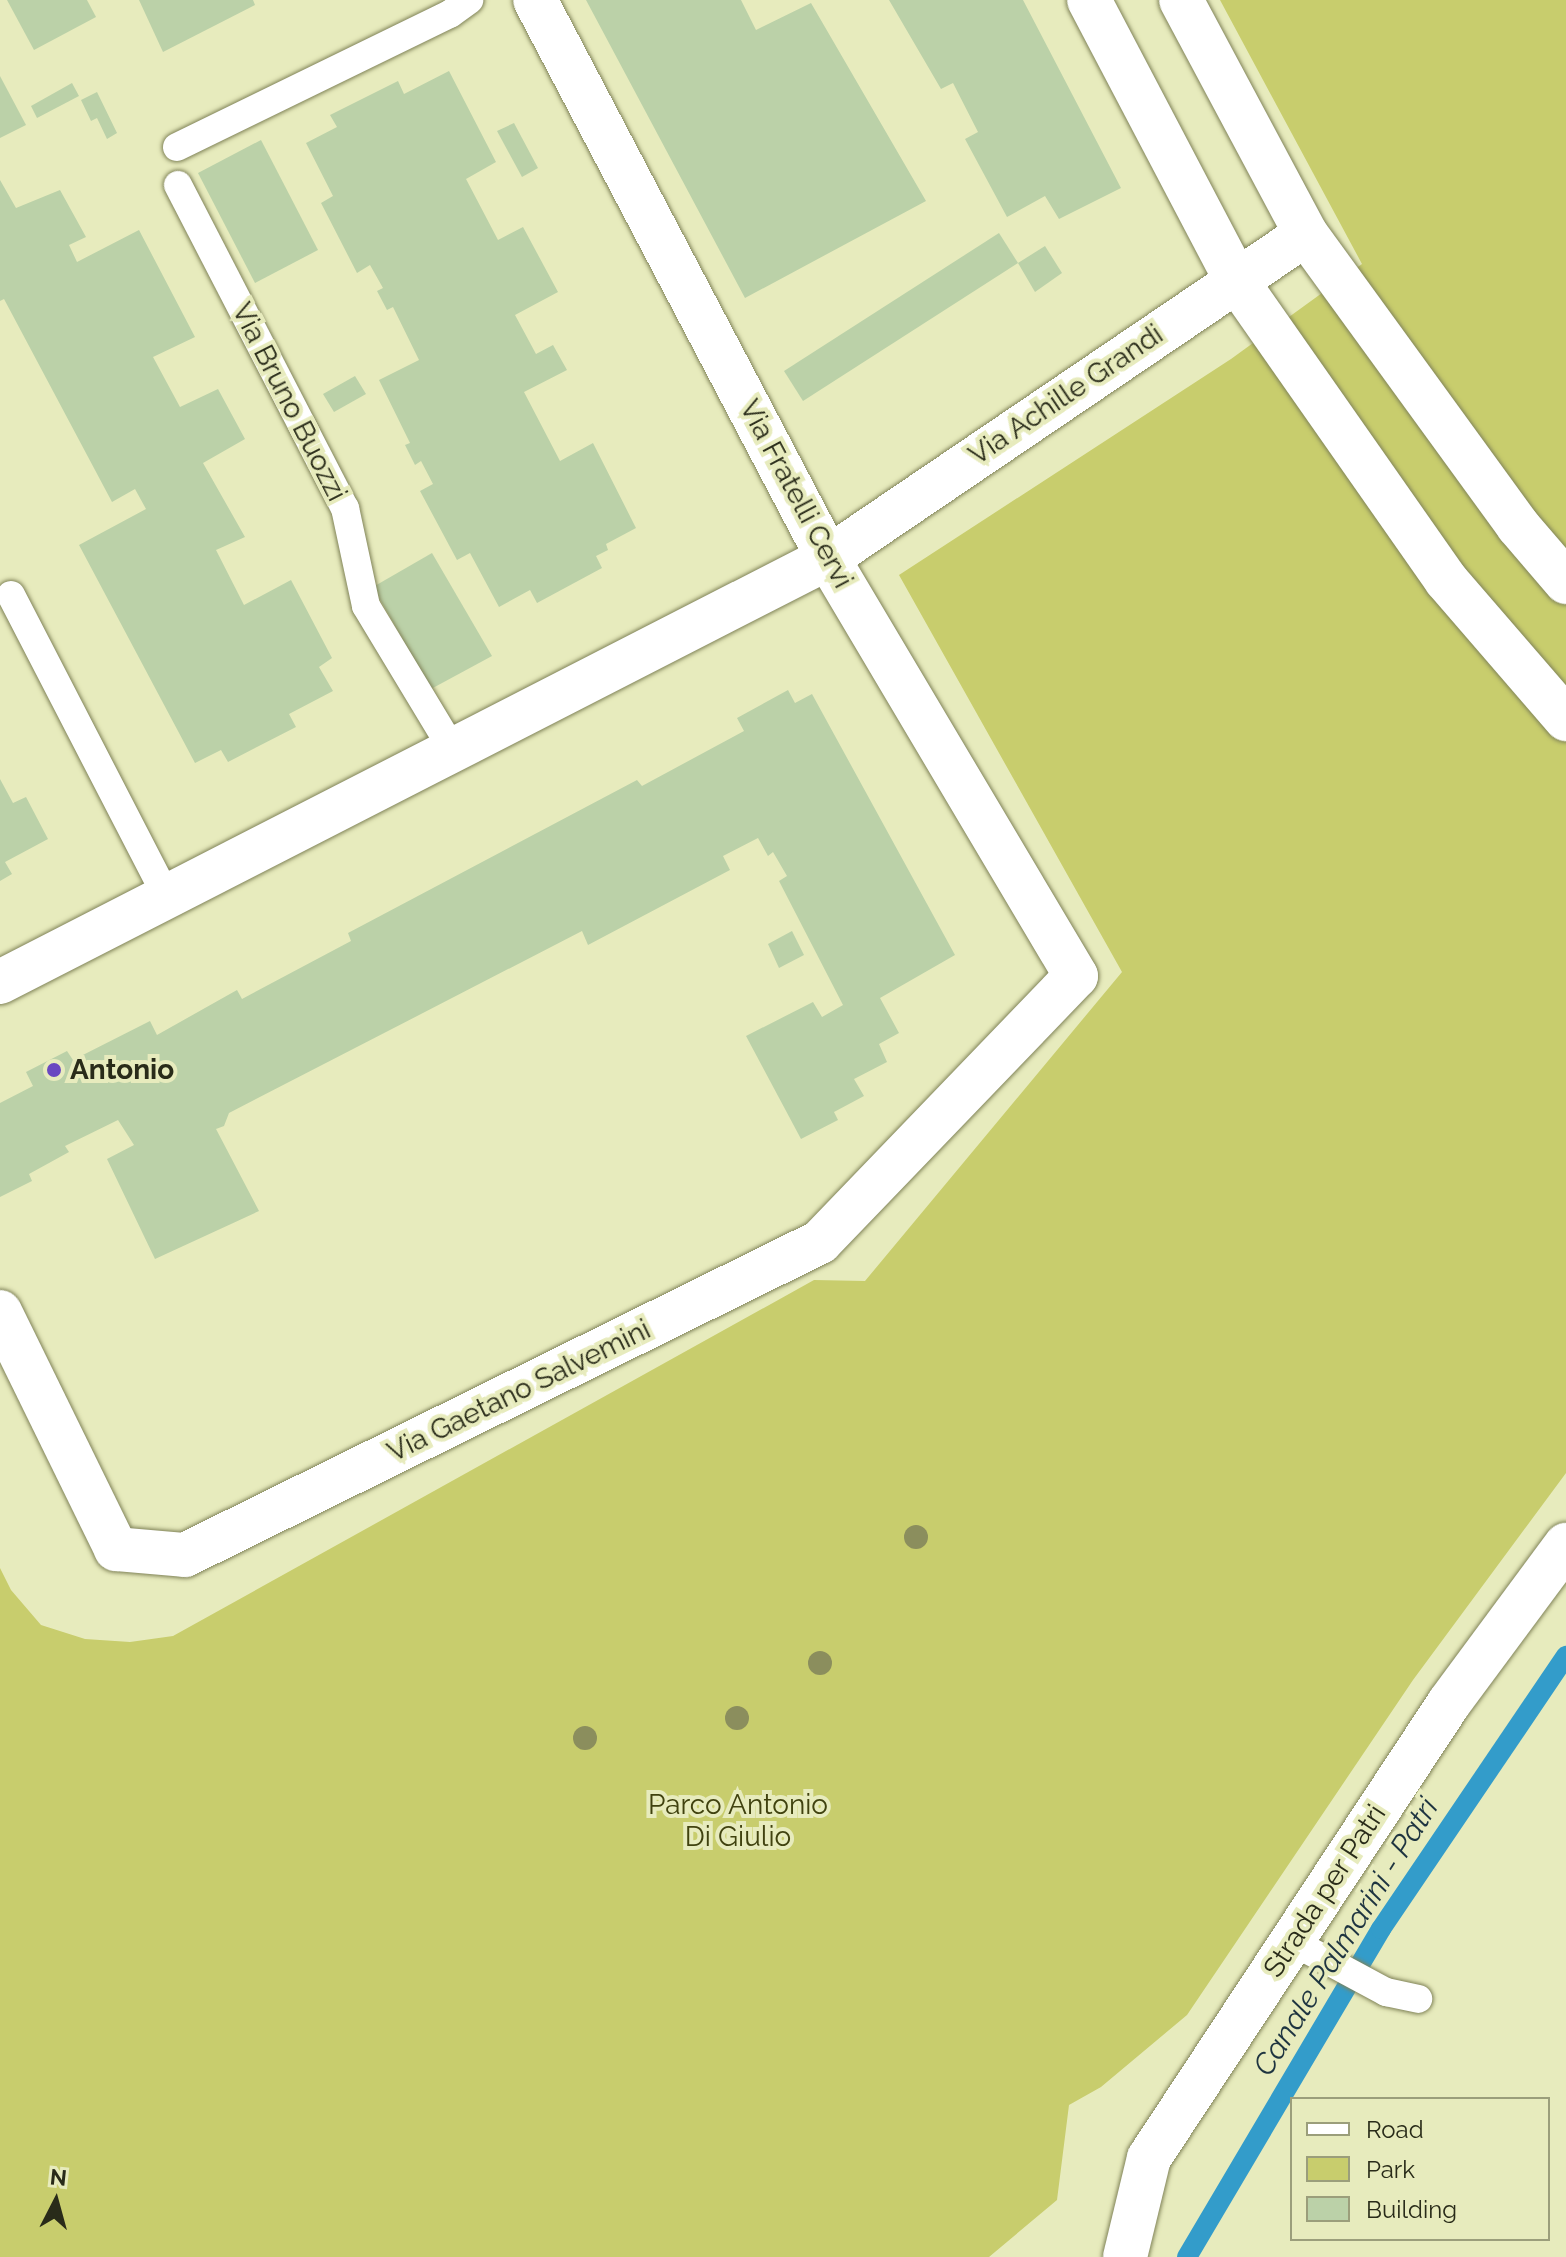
<!DOCTYPE html>
<html>
<head>
<meta charset="utf-8">
<style>
	body { margin:0 }
	#map { position:relative; width:1566px; height:2257px; overflow:hidden; background:#e7ebbd; font-family:Raleway,sans-serif }
	div>[style] { position:absolute }
	[style*='--x'] { left:calc(var(--x)*1px); top:calc(var(--y)*1px); width:calc(var(--w)*1px); rotate:calc(var(--a)*1deg) }
	.green>* { inset:0; background:#c8cd6d }
	.stream>* { height:20px; margin:-10px; padding:0 10px; transform-origin:10px; border-radius:10px; background:#339cca }
	.building>* { inset:0; background:#bbd1a8 }
	.roads { filter:drop-shadow(0 0 2px #808358) drop-shadow(0 0 2px #808358) }
	.lane>* { height:28px; margin:-14px; padding:0 14px; transform-origin:14px; border-radius:14px; background:#fff }
	.street>* { height:44px; margin:-22px; padding:0 22px; transform-origin:22px; border-radius:22px; background:#fff }
	.secondary>* { height:44px; margin:-22px; padding:0 22px; transform-origin:22px; border-radius:22px; background:#fff }
	.trees>* { width:24px; height:24px; margin:-12px; border-radius:50%; background:#8b8e5d }
	.dots>* { width:22px; height:22px; translate:-50% -50%; box-sizing:border-box; border:4px solid #e7ebbd; border-radius:50% }
	span { translate:-50% -50%; white-space:nowrap; text-align:center; line-height:1.15; -webkit-text-stroke:8px #e7ebbd; paint-order:stroke }
	.street-label { font-size:28px; color:#292b19 }
	.poi-label { font-size:28px; color:#292b19; font-weight:700 }
	.left { translate:0 -50%; text-align:left }
	.park-label { font-size:28px; color:#40420f }
	.water-label { font-size:30px; color:#1e3440; font-style:italic }
	.legend { position:absolute; left:1290px; top:2097px; width:260px; height:144px; box-sizing:border-box; background:#e7ebbd; border:2px solid #9b9e7b; margin:0; padding:10px 14px; list-style:none; font-size:24px; color:#292b19 }
	.legend li { display:flex; align-items:center; gap:16px; height:40px }
	.legend b { width:40px; border:2px solid #9b9e7b }
	.north { position:absolute; left:16px; top:2161px; width:80px; height:80px; -webkit-text-stroke:6px #e7ebbd; paint-order:stroke; rotate:6deg; font-size:22px; font-weight:700; line-height:32px; text-align:center; color:#292b19 }
	.north::after { content:''; display:block; margin:auto; width:28px; height:36px; background:#292b19; clip-path:polygon(50% 0,100% 100%,50% 72%,0 100%) }
</style>
</head>
<body>
<div id="map">
	<div class="green">
		<i style="clip-path:polygon(1220px 0,1566px 0,1566px 1473px,1413px 1680px,1187px 2015px,1101px 2087px,1069px 2105px,1057px 2200px,989px 2257px,0 2257px,0 1568px,11px 1590px,41px 1625px,85px 1639px,130px 1642px,173px 1636px,814px 1280px,865px 1281px,1122px 972px,899px 575px,1231px 359px,1362px 264px)"></i>
	</div>
	<div class="stream">
		<i style="--x:1187;--y:2257;--w:381;--a:-59.4"></i>
		<i style="--x:1381;--y:1929;--w:330;--a:-55.9"></i>
	</div>
	<div class="building">
		<i style="clip-path:polygon(7px 0,87px 0,96px 17px,34px 50px)"></i>
		<i style="clip-path:polygon(139px 0,253px 0,255px 5px,163px 52px)"></i>
		<i style="clip-path:polygon(586px 0,741px 0,756px 30px,811px 3px,926px 201px,745px 298px)"></i>
		<i style="clip-path:polygon(889px 0,1023px 0,1121px 188px,1059px 219px,1045px 196px,1007px 217px,965px 139px,978px 132px,953px 83px,941px 89px)"></i>
		<i style="clip-path:polygon(449px 71px,496px 162px,466px 179px,498px 240px,523px 227px,558px 292px,515px 315px,536px 354px,553px 345px,567px 370px,524px 392px,560px 461px,593px 443px,636px 528px,606px 544px,608px 550px,596px 556px,602px 568px,537px 603px,530px 590px,499px 607px,470px 553px,457px 560px,420px 491px,433px 484px,421px 461px,415px 465px,405px 445px,410px 443px,379px 380px,419px 360px,393px 307px,387px 310px,377px 291px,383px 288px,370px 265px,357px 273px,321px 203px,333px 196px,306px 143px,337px 127px,330px 115px,398px 81px,404px 94px)"></i>
		<i style="clip-path:polygon(0 76px,26px 125px,0 138px)"></i>
		<i style="clip-path:polygon(72px 83px,79px 96px,37px 118px,31px 106px)"></i>
		<i style="clip-path:polygon(97px 92px,117px 133px,107px 139px,97px 118px,91px 121px,81px 100px)"></i>
		<i style="clip-path:polygon(514px 123px,538px 168px,522px 177px,497px 131px)"></i>
		<i style="clip-path:polygon(261px 140px,318px 250px,255px 283px,198px 173px)"></i>
		<i style="clip-path:polygon(0 180px,16px 208px,60px 190px,86px 237px,69px 245px,77px 262px,139px 230px,195px 337px,153px 357px,180px 407px,218px 389px,245px 439px,203px 463px,245px 537px,216px 550px,244px 605px,291px 580px,332px 658px,319px 667px,333px 691px,289px 714px,296px 727px,228px 762px,221px 750px,195px 763px,79px 545px,146px 509px,135px 489px,112px 502px,4px 299px,0 301px)"></i>
		<i style="clip-path:polygon(999px 233px,1018px 263px,803px 401px,784px 371px)"></i>
		<i style="clip-path:polygon(1045px 246px,1062px 273px,1035px 292px,1018px 263px)"></i>
		<i style="clip-path:polygon(355px 376px,366px 394px,334px 412px,323px 394px)"></i>
		<i style="clip-path:polygon(432px 553px,492px 656px,431px 689px,373px 587px)"></i>
		<i style="clip-path:polygon(788px 690px,795px 703px,812px 694px,955px 955px,880px 998px,899px 1033px,879px 1044px,887px 1062px,854px 1079px,864px 1096px,834px 1112px,838px 1120px,801px 1139px,746px 1036px,813px 1002px,822px 1017px,843px 1005px,779px 881px,787px 876px,773px 852px,768px 856px,758px 838px,723px 856px,730px 870px,588px 945px,582px 931px,229px 1113px,224px 1126px,216px 1129px,259px 1211px,155px 1259px,107px 1159px,134px 1145px,118px 1120px,65px 1146px,69px 1152px,29px 1174px,32px 1181px,0 1197px,0 1103px,33px 1086px,26px 1072px,67px 1051px,73px 1060px,150px 1021px,157px 1035px,237px 990px,242px 999px,351px 941px,348px 933px,637px 780px,642px 786px,744px 731px,737px 718px)"></i>
		<i style="clip-path:polygon(0 779px,13px 803px,26px 797px,48px 839px,5px 862px,12px 874px,0 881px)"></i>
		<i style="clip-path:polygon(792px 931px,804px 955px,779px 968px,768px 944px)"></i>
	</div>
	<div class="roads">
		<div class="lane">
			<i style="--x:177;--y:147;--w:304;--a:-26"></i>
			<i style="--x:450;--y:14;--w:24;--a:-36"></i>
			<i style="--x:178;--y:185;--w:364;--a:62.7"></i>
			<i style="--x:345;--y:508;--w:100;--a:77.9"></i>
			<i style="--x:366;--y:606;--w:168;--a:58.9"></i>
			<i style="--x:11;--y:595;--w:340;--a:62.7"></i>
			<i style="--x:1293;--y:1942;--w:106;--a:28.3"></i>
			<i style="--x:1386;--y:1992;--w:33;--a:12"></i>
		</div>
		<div class="street">
			<i style="--x:0;--y:982;--w:930;--a:-27.12"></i>
			<i style="--x:828;--y:558;--w:577;--a:-34.13"></i>
			<i style="--x:0;--y:1312;--w:264;--a:63.9"></i>
			<i style="--x:116;--y:1549;--w:69;--a:5"></i>
			<i style="--x:185;--y:1555;--w:708;--a:-26.24"></i>
			<i style="--x:820;--y:1242;--w:369;--a:-46.1"></i>
			<i style="--x:1076;--y:976;--w:486;--a:-120.7"></i>
			<i style="--x:828;--y:558;--w:630;--a:-117.7"></i>
			<i style="--x:1125;--y:2257;--w:102;--a:-76.4"></i>
			<i style="--x:1149;--y:2158;--w:545;--a:-56.6"></i>
			<i style="--x:1449;--y:1703;--w:197;--a:-53.5"></i>
		</div>
		<div class="secondary">
			<i style="--x:1089;--y:0;--w:316;--a:62.3"></i>
			<i style="--x:1236;--y:280;--w:366;--a:55"></i>
			<i style="--x:1446;--y:580;--w:184;--a:49.2"></i>
			<i style="--x:1181;--y:0;--w:265;--a:61.9"></i>
			<i style="--x:1306;--y:234;--w:361;--a:54"></i>
			<i style="--x:1518;--y:526;--w:74;--a:49.4"></i>
		</div>
	</div>
	<div class="trees">
		<i style="left:916px;top:1537px"></i>
		<i style="left:820px;top:1663px"></i>
		<i style="left:737px;top:1718px"></i>
		<i style="left:585px;top:1738px"></i>
	</div>
	<div class="dots">
		<i style="left:54px;top:1070px;background:#6a48c1"></i>
	</div>
	<div class="street-label">
		<span style="left:1066px;top:395px;rotate:-34deg">Via Achille Grandi</span>
		<span style="left:289px;top:402px;rotate:63deg">Via Bruno Buozzi</span>
		<span style="left:796px;top:494px;rotate:62deg">Via Fratelli Cervi</span>
		<span style="left:519px;top:1391px;rotate:-26deg">Via Gaetano Salvemini</span>
		<span style="left:1325px;top:1891px;rotate:-57deg">Strada per Patri</span>
	</div>
	<div class="poi-label">
		<span class="left" style="left:70px;top:1070px">Antonio</span>
	</div>
	<div class="park-label">
		<span style="left:738px;top:1821px">Parco Antonio<br>Di Giulio</span>
	</div>
	<div class="water-label">
		<span style="left:1346px;top:1937px;rotate:-58deg">Canale Palmarini - Patri</span>
	</div>
	<ul class="legend">
	<li><b style="height:10px;background:#fff"></b>Road</li>
	<li><b style="height:22px;background:#c8cd6d"></b>Park</li>
	<li><b style="height:22px;background:#bbd1a8"></b>Building</li>
	</ul>
	<div class="north">N</div>
</div>
</body>
</html>
